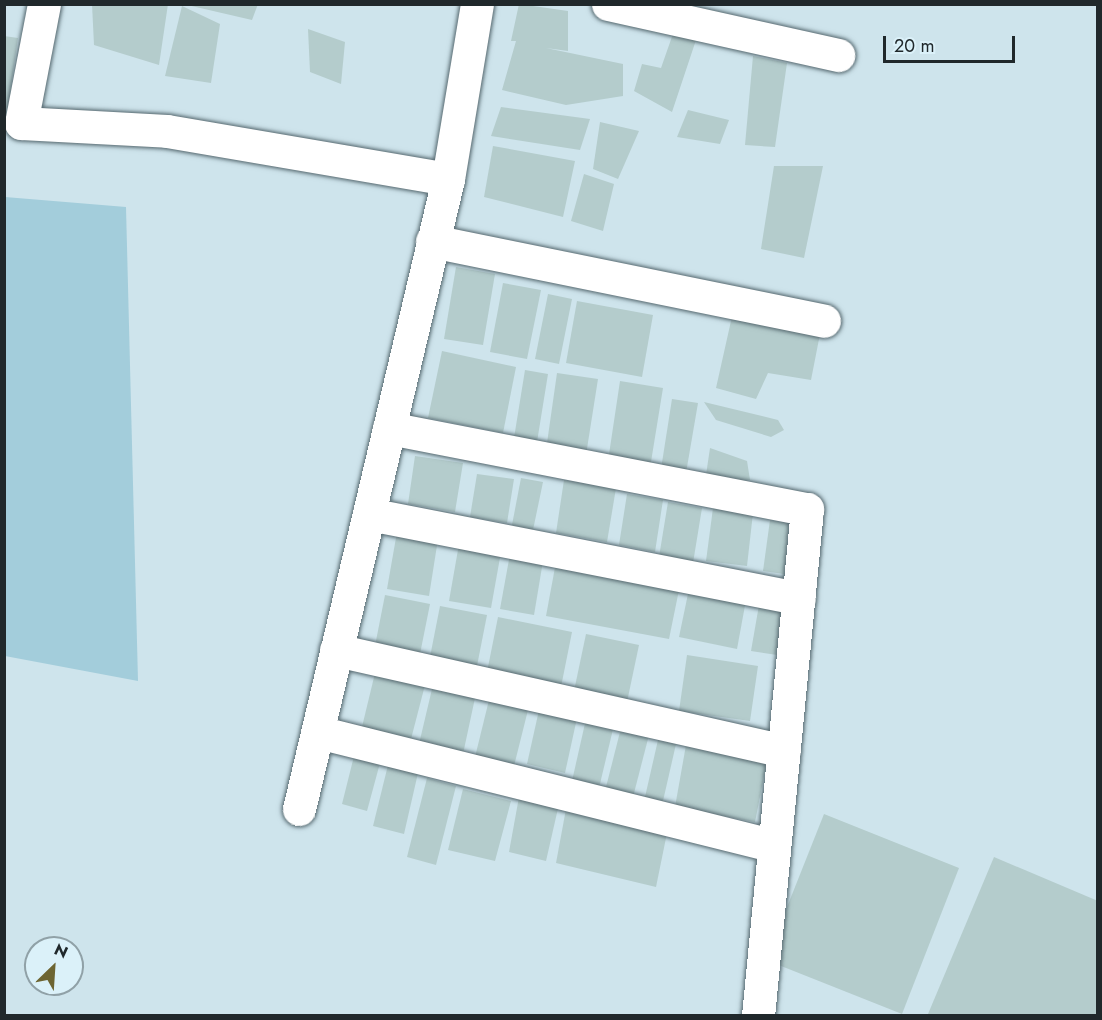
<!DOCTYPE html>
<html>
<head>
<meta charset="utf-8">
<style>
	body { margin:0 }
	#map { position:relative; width:1102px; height:1020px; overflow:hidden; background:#cee4ec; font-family:Jost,sans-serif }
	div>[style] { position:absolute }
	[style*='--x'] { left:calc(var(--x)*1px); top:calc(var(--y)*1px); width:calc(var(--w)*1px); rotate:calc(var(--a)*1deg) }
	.green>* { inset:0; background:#a3cddb }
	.building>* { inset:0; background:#b4cccc }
	.roads { filter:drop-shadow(0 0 2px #55686f) drop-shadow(0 0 2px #55686f) }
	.street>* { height:33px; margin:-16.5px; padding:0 16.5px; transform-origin:16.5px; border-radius:16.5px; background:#fff }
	span { translate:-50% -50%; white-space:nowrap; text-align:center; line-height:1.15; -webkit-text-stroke:4.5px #dbf1f9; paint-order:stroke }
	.frame { position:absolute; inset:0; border:6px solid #20282b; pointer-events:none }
	.north { position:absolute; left:24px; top:936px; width:60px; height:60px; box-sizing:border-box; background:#dbf1f9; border:2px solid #90a1a7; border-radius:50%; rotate:25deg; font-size:16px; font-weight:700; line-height:24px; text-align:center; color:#20282b }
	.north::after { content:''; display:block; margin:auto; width:21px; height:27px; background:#6d6532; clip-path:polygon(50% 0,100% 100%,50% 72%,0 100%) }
	.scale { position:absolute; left:883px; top:36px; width:132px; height:27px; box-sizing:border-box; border:3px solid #20282b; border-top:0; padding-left:8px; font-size:18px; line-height:21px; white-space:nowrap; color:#20282b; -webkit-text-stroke:4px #dbf1f9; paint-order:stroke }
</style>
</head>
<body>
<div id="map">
	<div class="green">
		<i style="clip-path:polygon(5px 197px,126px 207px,138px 681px,5px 656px)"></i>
	</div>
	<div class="building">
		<i style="clip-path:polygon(92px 4px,168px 4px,159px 65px,94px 45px)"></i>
		<i style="clip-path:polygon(183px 4px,258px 4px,252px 20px)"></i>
		<i style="clip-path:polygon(519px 4px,568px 11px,568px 51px,546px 48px,623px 64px,623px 96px,566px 105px,502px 90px,516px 41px,511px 41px)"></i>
		<i style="clip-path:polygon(182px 6px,220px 24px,211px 83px,165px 76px)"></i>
		<i style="clip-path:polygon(675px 28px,699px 31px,672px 112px,634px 91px,642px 64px,661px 68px)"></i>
		<i style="clip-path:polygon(308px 29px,345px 42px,341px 84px,310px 72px)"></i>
		<i style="clip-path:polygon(4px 36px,18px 38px,6px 121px,4px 120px)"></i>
		<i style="clip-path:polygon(753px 56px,787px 63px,775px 147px,745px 145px)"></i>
		<i style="clip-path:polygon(501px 107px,590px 119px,580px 150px,491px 136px)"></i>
		<i style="clip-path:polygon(688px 110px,729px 120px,720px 144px,677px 137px)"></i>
		<i style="clip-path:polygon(600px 122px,639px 131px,618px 179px,593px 169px)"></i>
		<i style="clip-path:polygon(493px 146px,575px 161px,563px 217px,484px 197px)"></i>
		<i style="clip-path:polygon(774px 166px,823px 166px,804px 258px,761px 249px)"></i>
		<i style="clip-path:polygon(584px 174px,614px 184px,603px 231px,571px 221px)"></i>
		<i style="clip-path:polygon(456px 267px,495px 274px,483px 345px,444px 339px)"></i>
		<i style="clip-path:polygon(503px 283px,541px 290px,527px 359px,490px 352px)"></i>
		<i style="clip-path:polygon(548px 294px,572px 299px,559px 364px,535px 359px)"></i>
		<i style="clip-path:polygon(577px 301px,653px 315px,642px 377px,566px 363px)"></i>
		<i style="clip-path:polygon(735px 303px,820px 334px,811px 380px,768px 373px,756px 399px,716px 388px)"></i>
		<i style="clip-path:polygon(442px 351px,516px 367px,503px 433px,428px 418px)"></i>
		<i style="clip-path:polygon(525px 370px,548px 374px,537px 442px,514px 438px)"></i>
		<i style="clip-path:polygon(557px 373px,598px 379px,586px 455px,546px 450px)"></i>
		<i style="clip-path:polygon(620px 381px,663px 388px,650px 468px,608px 461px)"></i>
		<i style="clip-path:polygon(672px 399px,698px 403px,686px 473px,661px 469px)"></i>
		<i style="clip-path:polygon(704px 402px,778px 420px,784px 430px,771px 437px,716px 420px)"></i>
		<i style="clip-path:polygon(710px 448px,747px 461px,750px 480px,729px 483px,706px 475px)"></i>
		<i style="clip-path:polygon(415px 456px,463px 463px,455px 512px,408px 504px)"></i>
		<i style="clip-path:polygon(477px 474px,514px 479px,507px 523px,470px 517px)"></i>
		<i style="clip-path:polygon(521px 478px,543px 482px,533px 530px,512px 525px)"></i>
		<i style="clip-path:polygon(564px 480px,616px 488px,607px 542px,556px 533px)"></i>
		<i style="clip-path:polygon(627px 494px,663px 500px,655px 552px,619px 545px)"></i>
		<i style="clip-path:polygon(668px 502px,702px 508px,693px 563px,659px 557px)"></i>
		<i style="clip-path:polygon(713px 508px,753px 513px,747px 566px,706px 561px)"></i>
		<i style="clip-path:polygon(770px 520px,798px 524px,791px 575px,763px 571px)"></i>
		<i style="clip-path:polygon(397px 532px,438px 539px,429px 596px,387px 589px)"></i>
		<i style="clip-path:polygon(459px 544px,501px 552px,491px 608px,449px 601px)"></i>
		<i style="clip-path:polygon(510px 554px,543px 561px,534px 615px,500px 609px)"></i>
		<i style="clip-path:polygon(556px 562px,680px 585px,669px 639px,546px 616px)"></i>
		<i style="clip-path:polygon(689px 589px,746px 600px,737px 649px,679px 637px)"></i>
		<i style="clip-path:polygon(385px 595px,430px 604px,419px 659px,374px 651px)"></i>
		<i style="clip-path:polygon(759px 605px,792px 611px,784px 656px,751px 651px)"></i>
		<i style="clip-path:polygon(440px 606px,487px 615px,476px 671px,429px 662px)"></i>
		<i style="clip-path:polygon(498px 617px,572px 632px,561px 687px,487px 672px)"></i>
		<i style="clip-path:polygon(586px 634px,639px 645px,627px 702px,574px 691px)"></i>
		<i style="clip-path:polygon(687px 655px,758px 666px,750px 721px,679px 711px)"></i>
		<i style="clip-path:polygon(375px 673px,425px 685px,410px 743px,361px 731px)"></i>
		<i style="clip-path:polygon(432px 689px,475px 698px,463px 754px,419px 744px)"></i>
		<i style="clip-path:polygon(489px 700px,528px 710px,514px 766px,475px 757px)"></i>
		<i style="clip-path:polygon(539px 710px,577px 718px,565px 773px,527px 764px)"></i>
		<i style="clip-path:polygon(586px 719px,614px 725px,599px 788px,572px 781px)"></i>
		<i style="clip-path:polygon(621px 728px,649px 735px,633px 797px,605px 791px)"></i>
		<i style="clip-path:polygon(658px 740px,676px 744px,663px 801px,645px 797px)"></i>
		<i style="clip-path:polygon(686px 745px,767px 761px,755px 822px,675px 807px)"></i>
		<i style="clip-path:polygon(354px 756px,380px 763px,367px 811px,342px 804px)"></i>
		<i style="clip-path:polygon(388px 765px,418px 773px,404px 834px,373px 826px)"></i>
		<i style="clip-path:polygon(427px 778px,456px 786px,436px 865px,407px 857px)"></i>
		<i style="clip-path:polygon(463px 789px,511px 801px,495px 861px,448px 850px)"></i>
		<i style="clip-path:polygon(519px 797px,559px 804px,546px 861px,509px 852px)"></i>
		<i style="clip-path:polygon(566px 809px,667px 833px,656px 887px,556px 863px)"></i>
		<i style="clip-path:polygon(824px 814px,959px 868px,902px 1014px,766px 960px)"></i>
		<i style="clip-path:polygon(994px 857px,1098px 901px,1097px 1016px,928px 1014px)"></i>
	</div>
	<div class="roads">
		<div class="street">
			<i style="--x:44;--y:4;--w:121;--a:100.9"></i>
			<i style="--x:21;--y:123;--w:146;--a:3.1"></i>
			<i style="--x:167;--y:131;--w:285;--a:9.7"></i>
			<i style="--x:448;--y:179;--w:177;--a:-80.6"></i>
			<i style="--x:608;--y:4;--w:236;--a:12.5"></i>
			<i style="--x:432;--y:241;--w:400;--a:11.5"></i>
			<i style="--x:389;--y:428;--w:426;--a:11"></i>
			<i style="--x:807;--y:509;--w:509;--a:95.52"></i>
			<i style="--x:369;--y:514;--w:438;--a:11.1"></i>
			<i style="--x:336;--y:650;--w:459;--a:12.7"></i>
			<i style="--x:318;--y:732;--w:470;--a:14"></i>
			<i style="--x:299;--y:809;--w:647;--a:-76.69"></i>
		</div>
	</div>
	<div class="frame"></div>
	<div class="north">N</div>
	<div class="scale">20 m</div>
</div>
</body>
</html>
